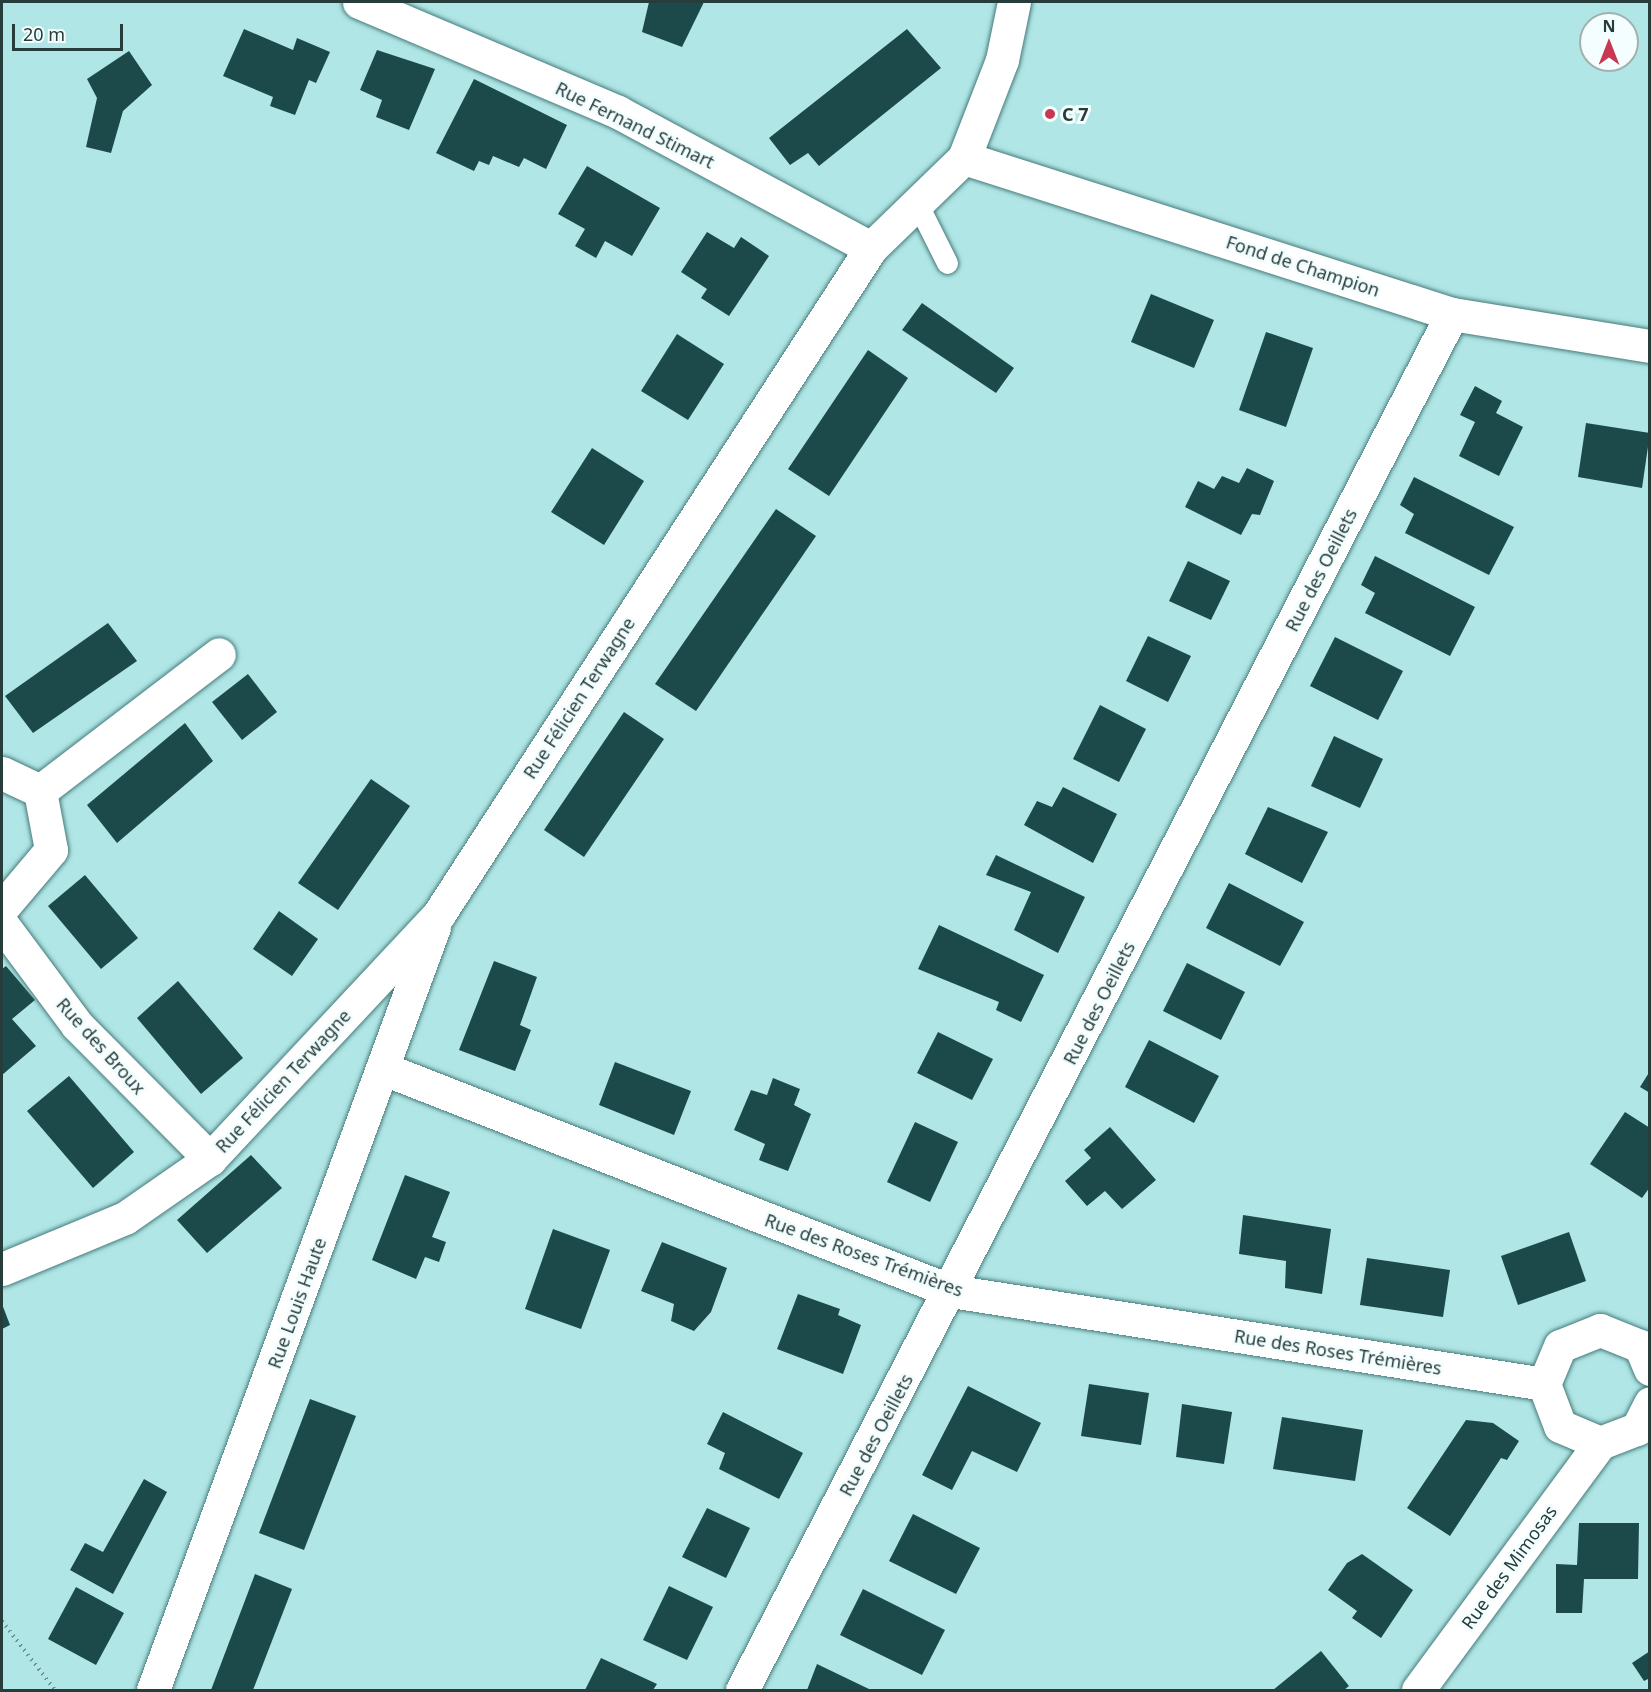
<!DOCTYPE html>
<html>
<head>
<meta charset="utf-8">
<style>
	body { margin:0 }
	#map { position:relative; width:1651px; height:1692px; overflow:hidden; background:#b0e7e6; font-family:"Noto Sans",sans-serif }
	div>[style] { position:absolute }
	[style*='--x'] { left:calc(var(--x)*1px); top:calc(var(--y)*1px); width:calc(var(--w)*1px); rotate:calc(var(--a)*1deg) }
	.building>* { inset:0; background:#1c4a4a }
	.path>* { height:4px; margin-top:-2px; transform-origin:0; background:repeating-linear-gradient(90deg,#6a908f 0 1.5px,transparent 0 6px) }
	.roads { filter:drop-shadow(0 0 2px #477b7b) drop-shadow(0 0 2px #477b7b) }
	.service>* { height:21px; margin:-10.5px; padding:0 10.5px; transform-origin:10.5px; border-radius:10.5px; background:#fff }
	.minor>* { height:33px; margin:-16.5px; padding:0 16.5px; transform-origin:16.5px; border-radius:16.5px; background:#fff }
	.dots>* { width:16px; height:16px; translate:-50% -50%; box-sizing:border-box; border:3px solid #f4fefe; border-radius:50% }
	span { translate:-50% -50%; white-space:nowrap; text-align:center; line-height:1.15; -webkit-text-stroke:6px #f4fefe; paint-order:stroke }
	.poi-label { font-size:18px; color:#263d3c; font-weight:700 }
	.left { translate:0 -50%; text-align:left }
	.street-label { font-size:18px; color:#263d3c }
	.frame { position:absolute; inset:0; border:3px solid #263d3c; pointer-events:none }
	.north { position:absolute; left:1579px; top:12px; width:60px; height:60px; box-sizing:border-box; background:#f4fefe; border:2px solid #a2b1b0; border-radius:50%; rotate:0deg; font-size:16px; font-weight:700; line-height:24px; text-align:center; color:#263d3c }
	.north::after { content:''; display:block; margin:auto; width:21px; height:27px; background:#c83851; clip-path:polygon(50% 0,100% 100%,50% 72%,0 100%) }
	.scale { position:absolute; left:12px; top:24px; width:111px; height:27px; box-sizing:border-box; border:3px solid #263d3c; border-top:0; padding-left:8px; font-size:18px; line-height:21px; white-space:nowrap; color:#263d3c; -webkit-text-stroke:4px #f4fefe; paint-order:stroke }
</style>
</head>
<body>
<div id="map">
	<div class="building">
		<i style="clip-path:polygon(649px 2px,704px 2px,682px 47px,642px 32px)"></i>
		<i style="clip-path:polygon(244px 29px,293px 50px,297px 38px,330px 52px,316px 83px,309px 80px,295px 115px,270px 106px,273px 97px,223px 76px)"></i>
		<i style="clip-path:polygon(907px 29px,941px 68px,819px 166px,808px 153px,790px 165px,769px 138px)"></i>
		<i style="clip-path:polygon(377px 50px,435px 69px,409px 130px,376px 117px,382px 100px,360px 90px)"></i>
		<i style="clip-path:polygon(129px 51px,152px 85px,123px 111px,111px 153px,86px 147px,97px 98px,87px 79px)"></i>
		<i style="clip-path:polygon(474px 79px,567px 125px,546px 169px,524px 158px,519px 167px,493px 156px,489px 165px,479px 161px,474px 171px,436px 153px)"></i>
		<i style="clip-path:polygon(587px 166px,660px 208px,632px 256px,605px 241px,596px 258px,575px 246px,585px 229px,558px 214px)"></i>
		<i style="clip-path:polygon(707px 232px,734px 248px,741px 237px,769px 256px,729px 316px,701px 298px,707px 289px,681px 272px)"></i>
		<i style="clip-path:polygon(1151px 294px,1214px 320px,1194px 368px,1131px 342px)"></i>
		<i style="clip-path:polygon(922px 303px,1014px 368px,996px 393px,902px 330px)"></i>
		<i style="clip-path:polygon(1266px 332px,1313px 348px,1286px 427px,1239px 410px)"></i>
		<i style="clip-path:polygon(677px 334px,724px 364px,688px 420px,641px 391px)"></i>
		<i style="clip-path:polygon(868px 350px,908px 378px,829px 496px,788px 469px)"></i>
		<i style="clip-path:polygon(1475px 386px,1502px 401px,1496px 413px,1523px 427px,1499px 476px,1459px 456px,1475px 422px,1460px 415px)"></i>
		<i style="clip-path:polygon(1586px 423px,1650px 433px,1642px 488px,1578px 477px)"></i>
		<i style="clip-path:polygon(592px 448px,644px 481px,604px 545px,551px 512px)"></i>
		<i style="clip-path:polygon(1247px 468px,1274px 481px,1260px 515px,1252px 514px,1241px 535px,1185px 507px,1198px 481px,1214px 489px,1222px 476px,1239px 483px)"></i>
		<i style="clip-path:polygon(1414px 477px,1514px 527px,1489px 575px,1405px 533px,1414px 514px,1400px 505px)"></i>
		<i style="clip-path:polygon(776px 509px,816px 536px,696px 711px,655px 684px)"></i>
		<i style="clip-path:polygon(1375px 556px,1475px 607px,1450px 656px,1365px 613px,1375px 593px,1361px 585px)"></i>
		<i style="clip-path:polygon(1188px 561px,1230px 581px,1211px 620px,1169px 601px)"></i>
		<i style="clip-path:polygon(108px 623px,137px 661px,33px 733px,5px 696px)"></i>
		<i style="clip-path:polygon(1148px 636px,1191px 656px,1168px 702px,1126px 681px)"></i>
		<i style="clip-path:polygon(1335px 637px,1403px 671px,1378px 720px,1310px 686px)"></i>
		<i style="clip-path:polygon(248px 674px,277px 712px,242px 740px,212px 702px)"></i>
		<i style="clip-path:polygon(1100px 705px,1146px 729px,1119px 782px,1073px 759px)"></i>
		<i style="clip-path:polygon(624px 712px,664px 739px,584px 857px,544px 830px)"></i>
		<i style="clip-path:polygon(185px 723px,213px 761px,117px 843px,87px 805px)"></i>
		<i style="clip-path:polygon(1334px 736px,1383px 759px,1360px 808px,1311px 786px)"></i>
		<i style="clip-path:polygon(371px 779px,410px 806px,338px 910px,298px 883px)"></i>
		<i style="clip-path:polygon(1063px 787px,1117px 814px,1093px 863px,1024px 825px,1037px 801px,1052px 807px)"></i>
		<i style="clip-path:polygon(1268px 807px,1328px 832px,1302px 883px,1245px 854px)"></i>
		<i style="clip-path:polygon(996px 855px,1085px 897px,1058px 953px,1014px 930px,1031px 892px,986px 875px)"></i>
		<i style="clip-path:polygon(85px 875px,138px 938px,101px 969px,48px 906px)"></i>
		<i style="clip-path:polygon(1229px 883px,1304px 922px,1280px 966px,1206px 928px)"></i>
		<i style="clip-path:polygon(279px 911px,318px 939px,292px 976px,253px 949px)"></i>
		<i style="clip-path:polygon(939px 925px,1044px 975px,1021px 1022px,996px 1010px,999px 1002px,918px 969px)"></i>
		<i style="clip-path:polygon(494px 961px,537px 977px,520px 1025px,531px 1030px,515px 1071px,459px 1050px)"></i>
		<i style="clip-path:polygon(1187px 963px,1245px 992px,1221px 1040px,1163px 1011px)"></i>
		<i style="clip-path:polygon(6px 966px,35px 1000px,12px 1019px,36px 1046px,2px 1075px,2px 969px)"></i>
		<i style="clip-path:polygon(178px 981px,243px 1058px,201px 1094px,137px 1018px)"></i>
		<i style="clip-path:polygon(938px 1032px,993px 1059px,972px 1100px,917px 1073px)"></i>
		<i style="clip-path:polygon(1149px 1040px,1219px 1076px,1194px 1123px,1125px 1087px)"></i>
		<i style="clip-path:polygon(615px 1062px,691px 1091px,674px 1135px,599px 1105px)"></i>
		<i style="clip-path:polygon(1650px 1071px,1650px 1093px,1640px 1087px)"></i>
		<i style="clip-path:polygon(69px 1076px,134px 1152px,93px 1188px,27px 1111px)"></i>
		<i style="clip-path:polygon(773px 1078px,800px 1089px,794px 1105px,811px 1114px,788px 1171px,759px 1160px,765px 1144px,734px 1130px,751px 1090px,767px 1095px)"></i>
		<i style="clip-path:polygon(1625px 1112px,1650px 1128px,1650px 1187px,1642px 1198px,1590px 1164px)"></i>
		<i style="clip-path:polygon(915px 1122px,958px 1142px,930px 1202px,887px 1182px)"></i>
		<i style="clip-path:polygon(1110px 1127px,1156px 1180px,1122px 1209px,1105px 1191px,1087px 1206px,1065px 1181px,1091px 1158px,1084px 1150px)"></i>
		<i style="clip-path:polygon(251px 1155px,282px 1188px,207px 1253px,177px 1220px)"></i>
		<i style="clip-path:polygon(405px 1175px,450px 1192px,432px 1237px,446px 1242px,439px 1262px,425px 1257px,416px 1279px,372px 1260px)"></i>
		<i style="clip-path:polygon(1243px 1215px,1331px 1229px,1322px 1294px,1285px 1288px,1286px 1261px,1239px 1254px)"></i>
		<i style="clip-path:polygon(553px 1229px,610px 1250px,581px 1329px,525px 1309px)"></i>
		<i style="clip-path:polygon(1569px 1232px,1586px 1281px,1518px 1305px,1501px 1256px)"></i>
		<i style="clip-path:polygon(662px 1242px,727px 1268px,711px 1312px,694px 1331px,671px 1321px,674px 1304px,641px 1291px)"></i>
		<i style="clip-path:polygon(1367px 1258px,1450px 1270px,1443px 1317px,1360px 1305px)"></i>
		<i style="clip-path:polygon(798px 1294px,840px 1309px,838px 1315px,861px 1325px,843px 1374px,777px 1349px)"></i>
		<i style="clip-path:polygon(2px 1304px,10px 1325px,2px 1329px)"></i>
		<i style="clip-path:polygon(1089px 1384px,1149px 1393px,1141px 1445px,1081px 1436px)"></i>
		<i style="clip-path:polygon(968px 1386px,1041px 1423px,1017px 1472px,972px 1451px,952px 1490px,922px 1475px)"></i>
		<i style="clip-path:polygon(310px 1399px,356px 1416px,304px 1550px,259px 1533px)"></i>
		<i style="clip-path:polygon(1182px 1404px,1232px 1412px,1224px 1464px,1176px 1457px)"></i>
		<i style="clip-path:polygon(723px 1412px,803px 1453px,779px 1499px,719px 1469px,725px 1453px,707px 1444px)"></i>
		<i style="clip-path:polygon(1282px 1417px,1363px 1430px,1355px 1481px,1273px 1469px)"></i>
		<i style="clip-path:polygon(1466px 1420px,1493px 1423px,1519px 1441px,1507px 1460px,1501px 1458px,1450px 1536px,1407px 1508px)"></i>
		<i style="clip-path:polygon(144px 1479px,167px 1492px,113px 1594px,70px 1570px,85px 1543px,103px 1552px)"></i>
		<i style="clip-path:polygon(707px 1508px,750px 1528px,726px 1578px,682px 1557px)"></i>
		<i style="clip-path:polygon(913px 1514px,980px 1548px,956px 1594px,889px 1561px)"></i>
		<i style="clip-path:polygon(1579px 1523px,1639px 1523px,1638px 1579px,1584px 1579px,1582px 1613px,1556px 1613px,1556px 1564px,1577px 1565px)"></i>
		<i style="clip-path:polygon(1362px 1554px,1413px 1590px,1381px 1638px,1352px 1618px,1357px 1611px,1328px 1590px,1347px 1563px)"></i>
		<i style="clip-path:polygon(255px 1574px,292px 1589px,253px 1690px,211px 1690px)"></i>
		<i style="clip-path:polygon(669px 1586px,713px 1607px,687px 1660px,643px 1640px)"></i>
		<i style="clip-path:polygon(76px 1587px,124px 1613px,96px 1665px,48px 1639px)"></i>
		<i style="clip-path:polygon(863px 1589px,945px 1630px,922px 1675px,840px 1635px)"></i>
		<i style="clip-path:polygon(1321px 1651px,1349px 1686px,1344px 1690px,1273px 1690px)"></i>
		<i style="clip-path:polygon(1650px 1651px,1650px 1678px,1644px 1681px,1632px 1663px)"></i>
		<i style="clip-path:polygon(601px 1658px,657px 1684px,653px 1690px,585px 1690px)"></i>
		<i style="clip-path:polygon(817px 1664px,871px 1690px,807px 1690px)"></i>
	</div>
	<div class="path">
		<i style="--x:2;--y:1621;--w:87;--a:52.5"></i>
	</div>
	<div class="roads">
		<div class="service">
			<i style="--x:917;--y:203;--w:67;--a:63.4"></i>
		</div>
		<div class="minor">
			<i style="--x:359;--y:2;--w:281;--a:23"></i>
			<i style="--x:618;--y:112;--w:287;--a:28.3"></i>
			<i style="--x:964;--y:158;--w:512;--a:17.73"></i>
			<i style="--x:1452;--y:314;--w:201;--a:9.2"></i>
			<i style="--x:2;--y:773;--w:42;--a:25.3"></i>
			<i style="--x:40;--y:791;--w:60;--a:79.4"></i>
			<i style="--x:51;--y:850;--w:76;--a:130.2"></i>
			<i style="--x:40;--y:791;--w:225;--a:-37.4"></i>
			<i style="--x:2;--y:924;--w:126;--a:53.4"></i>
			<i style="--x:77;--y:1025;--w:189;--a:45.2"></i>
			<i style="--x:384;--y:1069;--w:609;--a:21.38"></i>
			<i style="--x:951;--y:1291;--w:600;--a:8.91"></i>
			<i style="--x:2;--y:1269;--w:133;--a:-22.5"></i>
			<i style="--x:125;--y:1218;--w:103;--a:-34.8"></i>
			<i style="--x:210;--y:1159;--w:335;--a:-46.9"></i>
			<i style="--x:439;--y:914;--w:794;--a:-57.03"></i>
			<i style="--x:871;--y:248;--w:129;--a:-44.1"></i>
			<i style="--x:964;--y:158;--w:105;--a:-68.8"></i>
			<i style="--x:1002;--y:60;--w:59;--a:-78.3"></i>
			<i style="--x:1650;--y:1369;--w:25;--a:-113"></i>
			<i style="--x:1640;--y:1346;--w:43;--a:-158.2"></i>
			<i style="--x:1600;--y:1330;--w:43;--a:158.2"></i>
			<i style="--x:1560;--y:1346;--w:41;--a:112.8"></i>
			<i style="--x:1544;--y:1384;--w:45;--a:69.1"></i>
			<i style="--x:1560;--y:1426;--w:43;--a:23"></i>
			<i style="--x:1600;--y:1443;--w:40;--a:-21"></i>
			<i style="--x:1637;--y:1429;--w:29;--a:-63"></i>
			<i style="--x:153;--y:1690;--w:813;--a:-69.78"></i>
			<i style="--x:742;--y:1690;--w:1548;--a:-62.71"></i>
			<i style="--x:1418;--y:1690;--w:307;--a:-53.6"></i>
		</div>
	</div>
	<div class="dots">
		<i style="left:1050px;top:114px;background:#c83851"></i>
	</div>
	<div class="poi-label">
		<span class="left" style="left:1062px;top:114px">C 7</span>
	</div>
	<div class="street-label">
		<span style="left:635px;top:125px;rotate:26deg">Rue Fernand Stimart</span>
		<span style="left:1303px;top:266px;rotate:18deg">Fond de Champion</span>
		<span style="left:1321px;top:570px;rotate:-63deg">Rue des Oeillets</span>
		<span style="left:579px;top:698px;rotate:-57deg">Rue Félicien Terwagne</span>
		<span style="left:1099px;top:1003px;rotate:-63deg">Rue des Oeillets</span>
		<span style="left:101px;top:1046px;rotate:48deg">Rue des Broux</span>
		<span style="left:283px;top:1081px;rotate:-47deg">Rue Félicien Terwagne</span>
		<span style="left:864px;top:1255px;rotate:20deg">Rue des Roses Trémières</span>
		<span style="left:297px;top:1303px;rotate:-70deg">Rue Louis Haute</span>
		<span style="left:1338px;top:1352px;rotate:9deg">Rue des Roses Trémières</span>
		<span style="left:876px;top:1435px;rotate:-62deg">Rue des Oeillets</span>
		<span style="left:1509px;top:1567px;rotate:-54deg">Rue des Mimosas</span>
	</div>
	<div class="frame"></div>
	<div class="north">N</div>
	<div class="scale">20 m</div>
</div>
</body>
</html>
